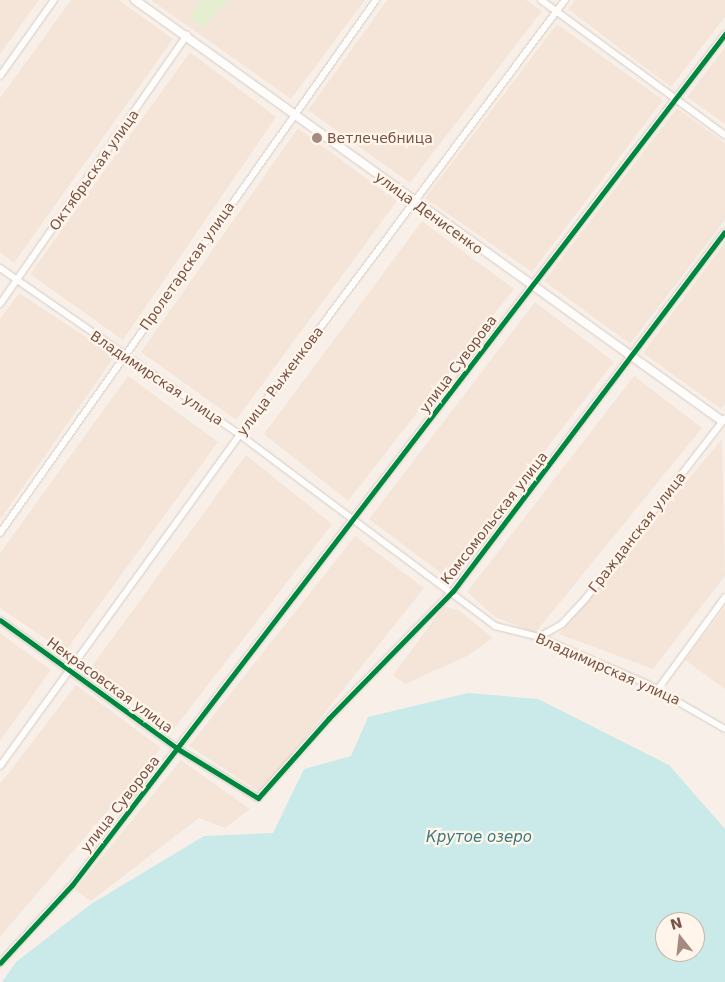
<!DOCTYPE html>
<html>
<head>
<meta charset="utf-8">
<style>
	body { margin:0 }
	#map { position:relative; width:725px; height:982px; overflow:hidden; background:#f8f0e8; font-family:"DejaVu Sans",sans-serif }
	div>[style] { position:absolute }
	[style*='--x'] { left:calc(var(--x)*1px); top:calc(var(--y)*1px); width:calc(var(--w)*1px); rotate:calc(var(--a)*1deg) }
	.residential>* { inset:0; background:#f4e5d8 }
	.green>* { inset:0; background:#e6eed1 }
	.water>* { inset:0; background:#c9eae9 }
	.roads { filter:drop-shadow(0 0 1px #d6cbc5) drop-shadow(0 0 1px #d6cbc5) }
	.minor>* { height:6px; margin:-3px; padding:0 3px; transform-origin:3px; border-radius:3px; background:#fefdfc }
	.tertiary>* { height:8px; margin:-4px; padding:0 4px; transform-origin:4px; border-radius:4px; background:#fefdfc }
	.cycleway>* { height:5px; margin:-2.5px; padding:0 2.5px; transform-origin:2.5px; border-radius:2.5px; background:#00873e }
	.dots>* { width:14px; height:14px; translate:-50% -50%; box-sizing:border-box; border:2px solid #fff5ea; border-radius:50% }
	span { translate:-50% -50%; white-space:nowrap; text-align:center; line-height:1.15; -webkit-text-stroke:4.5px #fff5ea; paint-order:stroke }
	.poi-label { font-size:14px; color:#785346 }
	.left { translate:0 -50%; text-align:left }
	.street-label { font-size:14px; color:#785346 }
	.water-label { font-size:15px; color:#397b7e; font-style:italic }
	.north { position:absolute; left:655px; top:912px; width:50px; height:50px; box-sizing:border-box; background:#fff5ea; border:1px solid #c9b4a8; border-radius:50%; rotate:344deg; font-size:14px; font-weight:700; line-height:20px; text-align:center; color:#785346 }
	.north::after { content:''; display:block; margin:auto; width:18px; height:22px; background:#a58a7f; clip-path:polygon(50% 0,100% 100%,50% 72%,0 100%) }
</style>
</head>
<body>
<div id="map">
	<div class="residential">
		<i style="clip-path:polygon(0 0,39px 0,0 54px)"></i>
		<i style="clip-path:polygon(71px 0,119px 0,173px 39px,14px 263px,0 252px,0 98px)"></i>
		<i style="clip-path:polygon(151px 0,365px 0,291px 99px)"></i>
		<i style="clip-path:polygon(387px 0,526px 0,542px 11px,410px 183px,308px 110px)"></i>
		<i style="clip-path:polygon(575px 0,725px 0,725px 17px,671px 87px,568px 9px)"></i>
		<i style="clip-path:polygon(557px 24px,663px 100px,532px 272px,425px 198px)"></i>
		<i style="clip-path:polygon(725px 47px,725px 124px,687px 97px)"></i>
		<i style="clip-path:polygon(190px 52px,276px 117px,123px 340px,30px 274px)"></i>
		<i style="clip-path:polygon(677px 108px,725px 143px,725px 220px,630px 344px,544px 281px)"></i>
		<i style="clip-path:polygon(298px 128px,397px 201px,236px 420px,141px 352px)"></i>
		<i style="clip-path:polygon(422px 221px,514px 289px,348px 501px,264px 434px)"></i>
		<i style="clip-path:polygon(725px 242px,725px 404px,721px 409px,643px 353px)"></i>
		<i style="clip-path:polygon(19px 293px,115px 356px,0 520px,0 319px)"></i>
		<i style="clip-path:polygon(535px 302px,614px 362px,446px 577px,369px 519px)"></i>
		<i style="clip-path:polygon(128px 376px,218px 442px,65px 652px,0 608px,0 553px)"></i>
		<i style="clip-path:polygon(634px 376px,702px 428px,535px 633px,495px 617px,467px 592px)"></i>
		<i style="clip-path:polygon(722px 439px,725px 576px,653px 669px,559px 634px)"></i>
		<i style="clip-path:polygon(246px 455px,332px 524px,174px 729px,90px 669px)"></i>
		<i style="clip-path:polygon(355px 536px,424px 588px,261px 793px,189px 746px)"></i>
		<i style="clip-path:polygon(444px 606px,460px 611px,493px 638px,467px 656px,405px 684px,393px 675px)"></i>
		<i style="clip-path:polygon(725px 607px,725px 689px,685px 660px)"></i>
		<i style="clip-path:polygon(0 633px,51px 670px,0 741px)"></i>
		<i style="clip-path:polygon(76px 685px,161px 748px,0 937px,0 784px)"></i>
		<i style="clip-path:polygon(181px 760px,250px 809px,225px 828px,199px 818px,91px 901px,75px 890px)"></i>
	</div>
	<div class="green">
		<i style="clip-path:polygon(199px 0,229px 0,203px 28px,190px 17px)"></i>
	</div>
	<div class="water">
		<i style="clip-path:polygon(evenodd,468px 693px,538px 699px,669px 765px,725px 829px,725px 982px,2px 982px,16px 962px,91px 904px,204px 836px,273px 833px,304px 769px,351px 756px,368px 717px,468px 693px,665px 922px,695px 922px,695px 952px,665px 952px,665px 922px)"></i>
	</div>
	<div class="roads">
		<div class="minor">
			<i style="--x:541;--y:0;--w:228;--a:36.3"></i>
			<i style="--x:0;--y:76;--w:93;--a:-54.6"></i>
			<i style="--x:0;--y:268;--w:292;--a:34.8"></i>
			<i style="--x:240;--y:435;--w:319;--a:36.8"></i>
			<i style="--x:495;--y:626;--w:45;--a:14"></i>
			<i style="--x:539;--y:637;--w:118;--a:23.5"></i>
			<i style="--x:647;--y:684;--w:90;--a:30"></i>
			<i style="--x:0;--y:304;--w:328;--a:-55.2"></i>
			<i style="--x:0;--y:533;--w:652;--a:-54.8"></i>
			<i style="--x:0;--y:620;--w:220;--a:35.9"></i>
			<i style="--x:178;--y:749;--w:94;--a:31.5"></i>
			<i style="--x:258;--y:798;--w:107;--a:-48.4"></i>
			<i style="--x:329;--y:718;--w:177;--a:-45.7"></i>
			<i style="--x:453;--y:591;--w:450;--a:-52.9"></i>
			<i style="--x:539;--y:637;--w:26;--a:-29"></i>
			<i style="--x:562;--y:624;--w:35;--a:-47"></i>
			<i style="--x:586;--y:598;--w:227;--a:-52.3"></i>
			<i style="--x:658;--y:689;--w:114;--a:-53.9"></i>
			<i style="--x:0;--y:766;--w:409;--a:-54.1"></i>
			<i style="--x:240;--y:435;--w:543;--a:-53.24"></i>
			<i style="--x:0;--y:963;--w:106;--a:-47.3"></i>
			<i style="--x:72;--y:885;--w:1073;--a:-52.5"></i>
		</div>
		<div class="tertiary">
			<i style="--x:135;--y:0;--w:722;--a:35.65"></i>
		</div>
	</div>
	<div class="cycleway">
		<i style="--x:0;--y:620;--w:220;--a:35.9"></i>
		<i style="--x:178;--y:749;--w:94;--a:31.5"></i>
		<i style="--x:258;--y:798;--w:107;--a:-48.4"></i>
		<i style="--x:329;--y:718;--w:177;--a:-45.7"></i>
		<i style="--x:453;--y:591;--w:450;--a:-52.9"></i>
		<i style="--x:0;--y:963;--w:106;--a:-47.3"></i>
		<i style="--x:72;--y:885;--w:1073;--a:-52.5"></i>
	</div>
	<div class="dots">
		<i style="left:317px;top:138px;background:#a58a7f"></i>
	</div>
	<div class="poi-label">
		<span class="left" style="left:327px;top:138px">Ветлечебница</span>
	</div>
	<div class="street-label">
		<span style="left:94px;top:170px;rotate:-55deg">Октябрьская улица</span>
		<span style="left:429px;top:213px;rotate:36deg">улица Денисенко</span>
		<span style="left:187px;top:266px;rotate:-55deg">Пролетарская улица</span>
		<span style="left:458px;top:364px;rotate:-53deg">улица Суворова</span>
		<span style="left:157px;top:378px;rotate:34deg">Владимирская улица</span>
		<span style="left:280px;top:381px;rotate:-53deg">улица Рыженкова</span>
		<span style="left:494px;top:518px;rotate:-52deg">Комсомольская улица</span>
		<span style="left:637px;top:532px;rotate:-52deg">Гражданская улица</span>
		<span style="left:608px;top:669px;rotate:24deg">Владимирская улица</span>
		<span style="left:110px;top:685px;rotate:36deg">Некрасовская улица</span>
		<span style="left:120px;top:804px;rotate:-52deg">улица Суворова</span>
	</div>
	<div class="water-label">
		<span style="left:479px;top:838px">Крутое озеро</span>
	</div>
	<div class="north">N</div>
</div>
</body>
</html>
